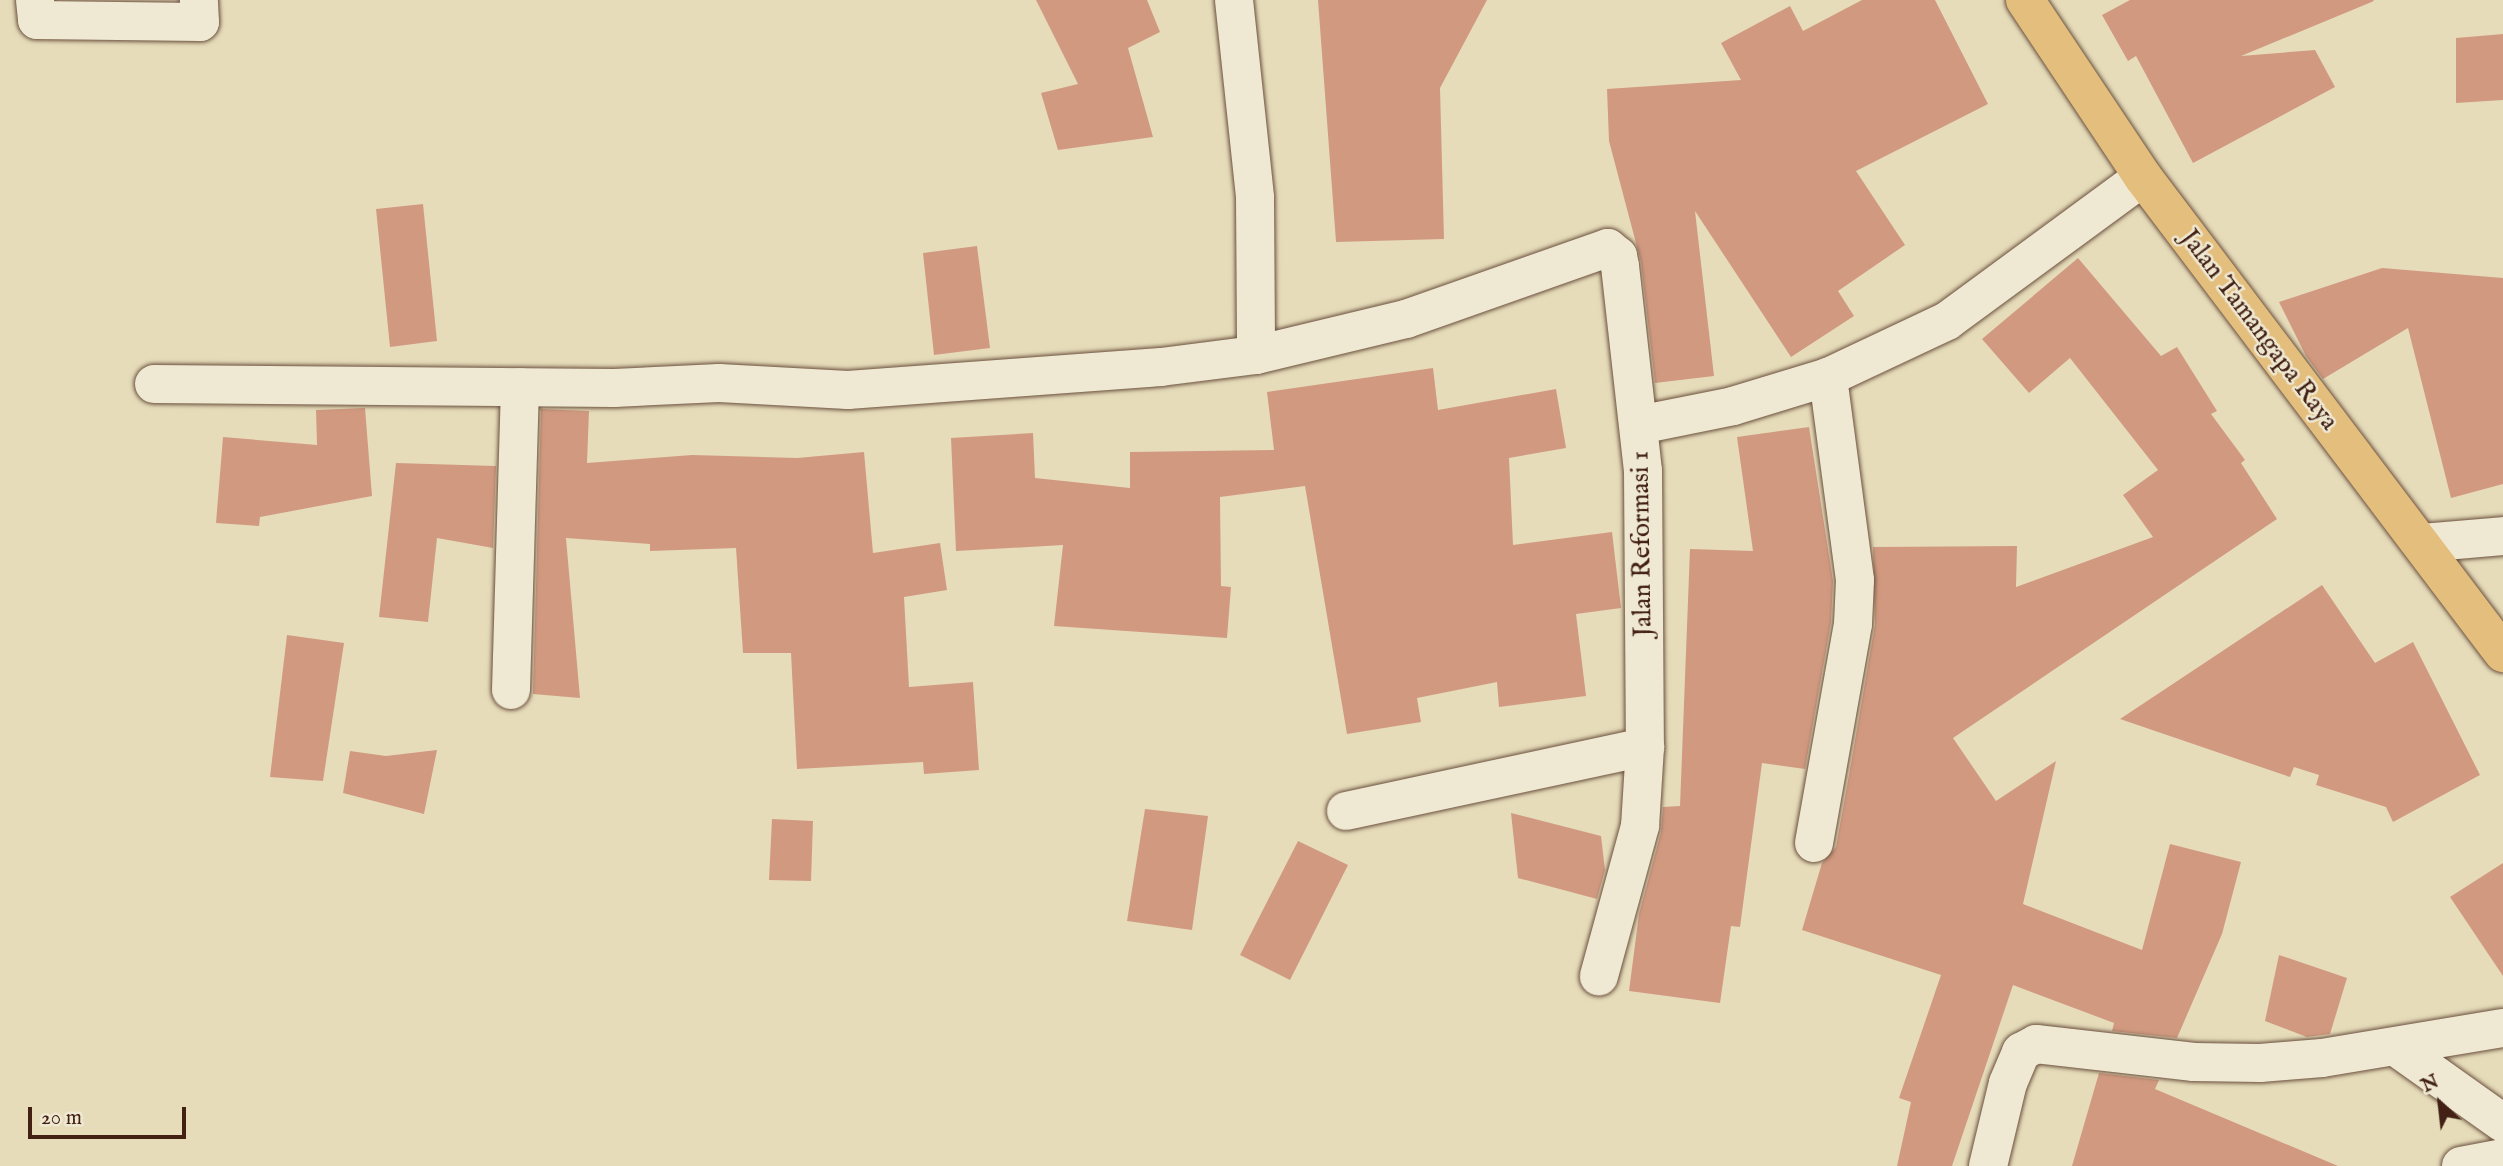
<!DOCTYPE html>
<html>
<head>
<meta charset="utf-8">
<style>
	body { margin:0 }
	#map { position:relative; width:2503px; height:1166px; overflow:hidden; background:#e6dcba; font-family:"IM FELL English",serif }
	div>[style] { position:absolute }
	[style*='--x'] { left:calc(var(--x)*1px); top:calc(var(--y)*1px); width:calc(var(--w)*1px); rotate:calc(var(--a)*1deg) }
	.building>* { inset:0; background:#d19a80 }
	.roads { filter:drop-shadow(0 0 2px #6b503e) drop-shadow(0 0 2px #6b503e) }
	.minor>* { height:38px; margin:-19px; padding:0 19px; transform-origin:19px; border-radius:19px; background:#efe8d2 }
	.major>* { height:38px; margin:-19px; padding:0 19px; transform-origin:19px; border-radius:19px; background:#e3be7d }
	span { translate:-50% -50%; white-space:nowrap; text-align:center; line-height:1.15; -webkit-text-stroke:5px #efe8d2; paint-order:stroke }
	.street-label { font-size:26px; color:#422114 }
	.north { position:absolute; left:2405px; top:1068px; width:70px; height:70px; -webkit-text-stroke:5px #efe8d2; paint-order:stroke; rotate:333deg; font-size:19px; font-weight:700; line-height:28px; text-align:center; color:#422114 }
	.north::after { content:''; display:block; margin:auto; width:24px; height:32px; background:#422114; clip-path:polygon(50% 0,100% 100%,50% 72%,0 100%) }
	.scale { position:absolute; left:28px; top:1107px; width:158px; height:32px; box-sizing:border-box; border:4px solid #422114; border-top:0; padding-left:9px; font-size:21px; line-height:24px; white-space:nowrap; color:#422114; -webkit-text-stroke:5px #efe8d2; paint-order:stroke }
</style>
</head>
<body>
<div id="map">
	<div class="building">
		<i style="clip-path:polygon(1036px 0,1147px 0,1160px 32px,1128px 48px,1153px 137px,1058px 150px,1041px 93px,1078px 84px)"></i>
		<i style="clip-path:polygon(1318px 0,1487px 0,1440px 88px,1444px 239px,1336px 242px)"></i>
		<i style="clip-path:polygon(1862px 0,1935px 0,1988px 104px,1856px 171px,1905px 245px,1838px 291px,1854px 316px,1791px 357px,1695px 211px,1714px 376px,1655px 383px,1641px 262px,1609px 141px,1607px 89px,1741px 80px,1721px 43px,1790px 6px,1803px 31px)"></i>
		<i style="clip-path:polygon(2130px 0,2373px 0,2374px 1px,2241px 56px,2315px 50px,2335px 87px,2193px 163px,2136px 56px,2128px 61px,2102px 15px)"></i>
		<i style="clip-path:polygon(2503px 34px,2503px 100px,2456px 103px,2456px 38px)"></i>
		<i style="clip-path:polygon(423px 204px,437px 341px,390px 347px,376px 209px)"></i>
		<i style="clip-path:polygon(977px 246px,990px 348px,934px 355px,923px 253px)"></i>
		<i style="clip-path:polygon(2078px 258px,2161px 356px,2177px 347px,2217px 411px,2211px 414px,2245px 460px,2241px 463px,2277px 519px,1953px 738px,1996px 801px,2056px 761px,2023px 904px,2142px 950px,2170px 844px,2241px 862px,2222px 934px,2177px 1038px,2112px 1031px,2114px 1023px,2013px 985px,1952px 1166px,1897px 1166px,1911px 1102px,1899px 1098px,1941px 975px,1802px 930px,1822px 863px,1836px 847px,1849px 775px,1875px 625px,1873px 547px,2017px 546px,2016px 587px,2153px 537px,2123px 495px,2158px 470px,2070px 358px,2029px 393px,1982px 339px)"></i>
		<i style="clip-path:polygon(2382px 268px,2503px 278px,2503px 484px,2451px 498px,2408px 328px,2323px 379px,2306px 356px,2279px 302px)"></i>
		<i style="clip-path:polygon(1433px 368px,1438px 410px,1556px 389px,1566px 448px,1509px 458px,1513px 545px,1612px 532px,1621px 608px,1576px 614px,1586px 696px,1499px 707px,1497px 682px,1417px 698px,1421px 722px,1347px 734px,1305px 486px,1220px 497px,1221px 586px,1231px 587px,1227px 638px,1054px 626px,1063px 545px,956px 551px,951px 438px,1033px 433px,1035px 478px,1130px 488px,1130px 452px,1274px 450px,1267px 392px)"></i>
		<i style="clip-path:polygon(365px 408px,372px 496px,260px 517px,259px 526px,216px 523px,223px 437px,317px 445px,316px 410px)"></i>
		<i style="clip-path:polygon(541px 409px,589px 411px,587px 463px,692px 455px,797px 458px,864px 452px,873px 553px,940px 543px,947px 590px,904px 597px,909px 687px,973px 682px,979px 770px,924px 774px,923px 762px,797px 769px,791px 653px,743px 653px,736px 548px,650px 551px,650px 544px,566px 538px,580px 698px,533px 694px)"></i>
		<i style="clip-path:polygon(1809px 427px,1833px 581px,1831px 622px,1805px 769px,1762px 763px,1740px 927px,1731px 926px,1720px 1003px,1629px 991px,1639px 914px,1661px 832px,1663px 807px,1680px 806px,1690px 549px,1753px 551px,1737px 437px)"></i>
		<i style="clip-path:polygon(396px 463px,496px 466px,493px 548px,437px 538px,428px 622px,379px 617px)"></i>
		<i style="clip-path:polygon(2322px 585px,2375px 663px,2413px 642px,2480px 775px,2393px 822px,2386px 807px,2316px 785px,2319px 775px,2294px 767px,2290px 777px,2120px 719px)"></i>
		<i style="clip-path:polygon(287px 635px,344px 643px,323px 781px,270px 777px)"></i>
		<i style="clip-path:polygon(437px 750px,424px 814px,343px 793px,350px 751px,386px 756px)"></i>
		<i style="clip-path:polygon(1145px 809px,1208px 816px,1192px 930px,1127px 921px)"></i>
		<i style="clip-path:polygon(1511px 813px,1601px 836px,1605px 870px,1597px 899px,1518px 878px)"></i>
		<i style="clip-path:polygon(772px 819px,813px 821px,811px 881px,769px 880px)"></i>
		<i style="clip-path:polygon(1298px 841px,1348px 865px,1290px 980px,1240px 955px)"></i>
		<i style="clip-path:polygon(2503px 863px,2503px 976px,2450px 897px)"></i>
		<i style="clip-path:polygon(2279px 955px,2347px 978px,2330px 1034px,2307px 1037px,2265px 1021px)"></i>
		<i style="clip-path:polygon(2099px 1073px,2159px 1080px,2155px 1089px,2338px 1166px,2072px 1166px)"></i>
	</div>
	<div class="roads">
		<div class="minor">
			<i style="--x:35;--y:0;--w:20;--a:84"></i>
			<i style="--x:37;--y:20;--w:163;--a:0.7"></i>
			<i style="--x:200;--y:22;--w:22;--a:-93"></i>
			<i style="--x:1234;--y:0;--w:199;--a:83.9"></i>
			<i style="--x:1255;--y:198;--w:157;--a:89.6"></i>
			<i style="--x:154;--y:384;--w:460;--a:0.5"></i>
			<i style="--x:614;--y:388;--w:105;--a:-2.7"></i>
			<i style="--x:719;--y:383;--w:129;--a:3.1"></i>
			<i style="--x:848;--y:390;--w:314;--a:-4.2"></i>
			<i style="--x:1161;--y:367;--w:96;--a:-7.2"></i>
			<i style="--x:1256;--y:355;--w:154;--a:-13.5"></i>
			<i style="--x:1406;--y:319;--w:214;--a:-19.4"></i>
			<i style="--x:1608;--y:248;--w:13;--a:39"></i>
			<i style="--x:1618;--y:256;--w:10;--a:79"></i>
			<i style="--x:1620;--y:266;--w:206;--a:83.6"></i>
			<i style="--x:1643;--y:471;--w:276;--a:89.6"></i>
			<i style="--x:1645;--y:747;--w:79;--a:93.6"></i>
			<i style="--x:1640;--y:826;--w:156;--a:105.3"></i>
			<i style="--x:1639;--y:425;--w:96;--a:-11.4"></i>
			<i style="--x:1733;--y:406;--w:99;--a:-17"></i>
			<i style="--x:1828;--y:377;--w:132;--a:-25.2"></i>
			<i style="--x:1947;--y:321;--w:243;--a:-36.3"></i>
			<i style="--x:2422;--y:543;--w:81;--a:-4.9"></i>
			<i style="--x:511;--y:690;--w:303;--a:-88.3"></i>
			<i style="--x:1346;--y:811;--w:306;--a:-12.1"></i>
			<i style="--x:1814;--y:843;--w:222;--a:-79.9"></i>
			<i style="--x:1853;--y:624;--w:44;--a:-87.4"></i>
			<i style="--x:1855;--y:580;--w:205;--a:-97.6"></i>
			<i style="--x:2396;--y:1047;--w:131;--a:35.4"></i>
			<i style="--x:1988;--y:1166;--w:85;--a:-76.5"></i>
			<i style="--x:2008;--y:1083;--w:34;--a:-67"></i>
			<i style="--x:2021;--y:1052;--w:17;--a:-28"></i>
			<i style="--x:2036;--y:1044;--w:159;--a:6.5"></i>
			<i style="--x:2194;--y:1062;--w:66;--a:0.9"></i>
			<i style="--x:2260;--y:1063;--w:62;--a:-4.6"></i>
			<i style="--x:2322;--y:1058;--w:183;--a:-9.4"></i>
			<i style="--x:2461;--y:1166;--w:43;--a:-10.8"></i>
		</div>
		<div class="major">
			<i style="--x:2025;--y:0;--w:213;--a:56.3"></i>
			<i style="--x:2143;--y:177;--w:597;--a:52.9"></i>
		</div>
	</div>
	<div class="street-label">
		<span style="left:2259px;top:330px;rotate:53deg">Jalan Tamangapa Raya</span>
		<span style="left:1642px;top:544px;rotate:-91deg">Jalan Reformasi 1</span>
	</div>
	<div class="north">N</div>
	<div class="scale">20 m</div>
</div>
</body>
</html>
